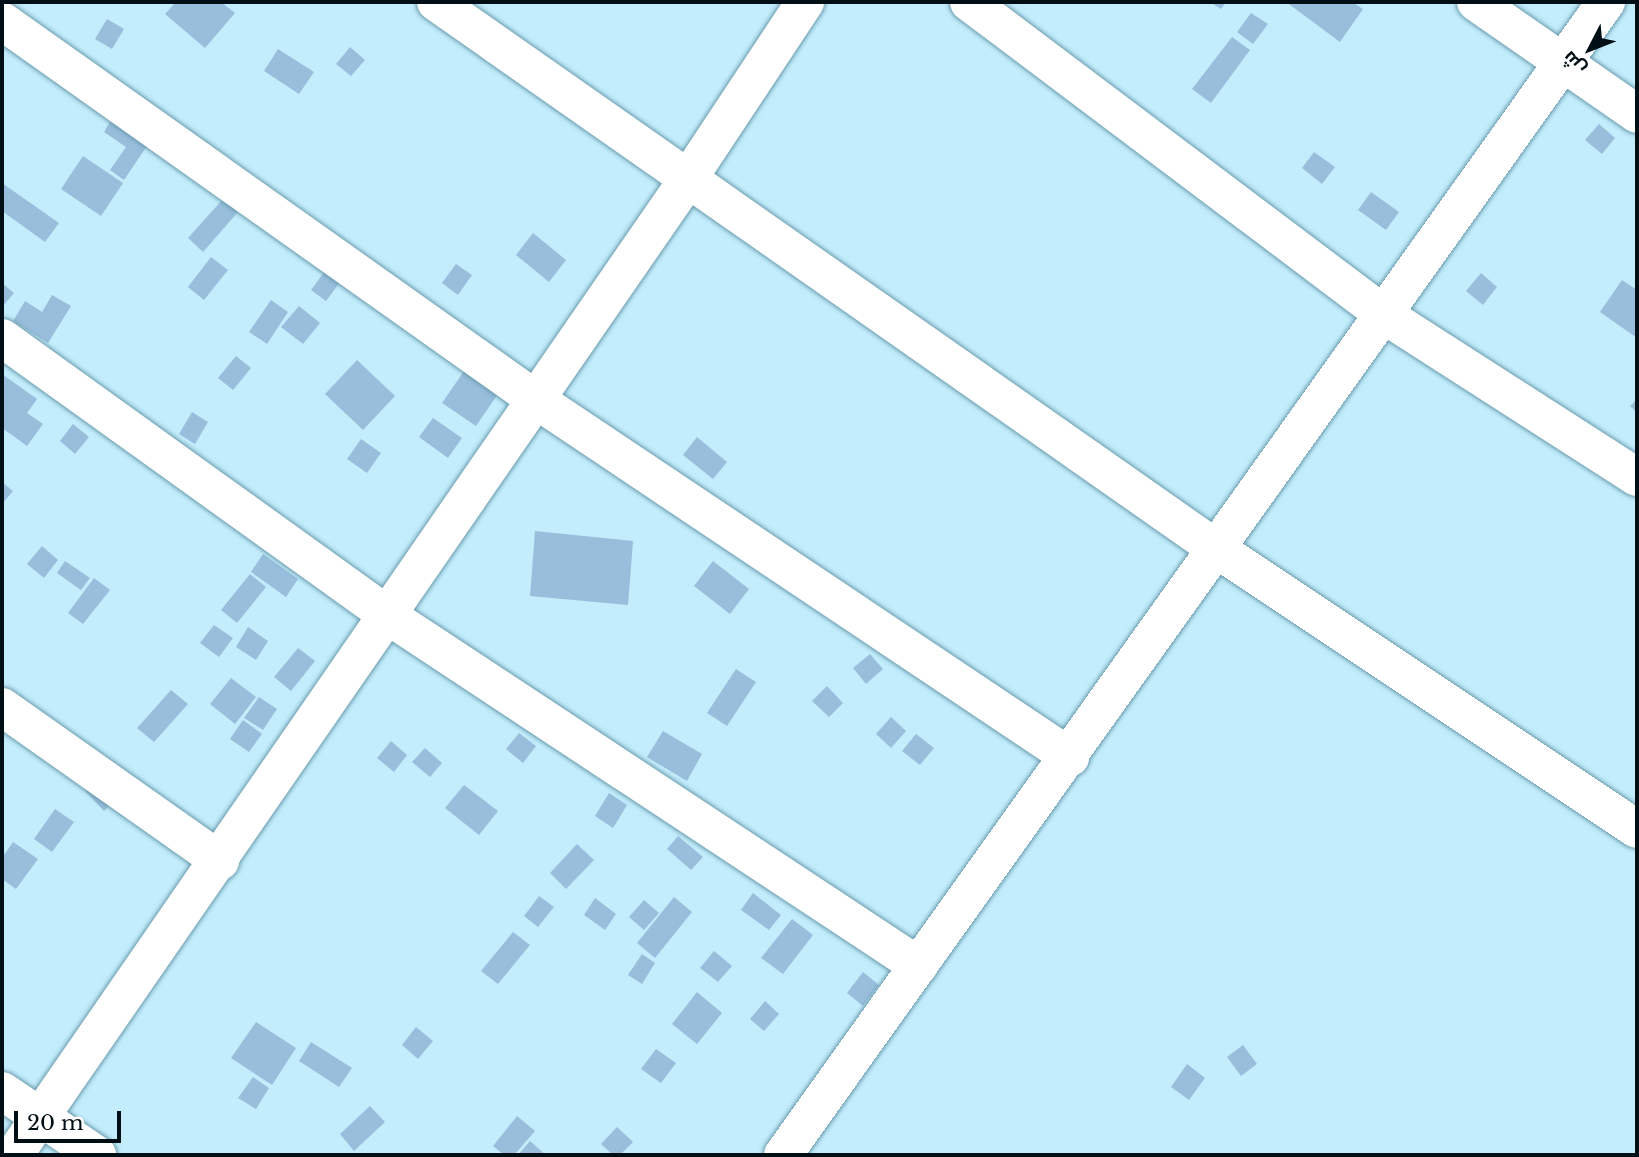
<!DOCTYPE html>
<html>
<head>
<meta charset="utf-8">
<style>
	body { margin:0 }
	#map { position:relative; width:1639px; height:1157px; overflow:hidden; background:#c3edfc; font-family:"Libre Baskerville",Cairo,serif }
	div>[style] { position:absolute }
	[style*='--x'] { left:calc(var(--x)*1px); top:calc(var(--y)*1px); width:calc(var(--w)*1px); rotate:calc(var(--a)*1deg) }
	.building>* { inset:0; background:#98bedc }
	.roads { filter:drop-shadow(0 0 2px #699bad) drop-shadow(0 0 2px #699bad) }
	.minor>* { height:38px; margin:-19px; padding:0 19px; transform-origin:19px; border-radius:19px; background:#fff }
	span { translate:-50% -50%; white-space:nowrap; text-align:center; line-height:1.15; -webkit-text-stroke:5px #fff; paint-order:stroke }
	.frame { position:absolute; inset:0; border:4px solid #000e15; pointer-events:none }
	.north { position:absolute; left:1555px; top:14px; width:70px; height:70px; -webkit-text-stroke:5px #fff; paint-order:stroke; rotate:228deg; font-size:19px; font-weight:700; line-height:28px; text-align:center; color:#000e15 }
	.north::after { content:''; display:block; margin:auto; width:24px; height:32px; background:#000e15; clip-path:polygon(50% 0,100% 100%,50% 72%,0 100%) }
	.scale { position:absolute; left:14px; top:1111px; width:107px; height:32px; box-sizing:border-box; border:4px solid #000e15; border-top:0; padding-left:9px; font-size:21px; line-height:24px; white-space:nowrap; color:#000e15; -webkit-text-stroke:5px #fff; paint-order:stroke }
</style>
</head>
<body>
<div id="map">
	<div class="building">
		<i style="clip-path:polygon(176px 2px,221px 2px,235px 13px,205px 48px,165px 14px)"></i>
		<i style="clip-path:polygon(1210px 2px,1226px 2px,1221px 9px)"></i>
		<i style="clip-path:polygon(1286px 2px,1352px 2px,1363px 9px,1340px 42px)"></i>
		<i style="clip-path:polygon(1251px 13px,1268px 24px,1253px 44px,1237px 32px)"></i>
		<i style="clip-path:polygon(107px 19px,124px 29px,112px 49px,95px 39px)"></i>
		<i style="clip-path:polygon(1232px 37px,1250px 50px,1211px 103px,1192px 89px)"></i>
		<i style="clip-path:polygon(350px 47px,365px 60px,351px 76px,336px 64px)"></i>
		<i style="clip-path:polygon(278px 49px,314px 72px,299px 94px,264px 71px)"></i>
		<i style="clip-path:polygon(114px 115px,151px 140px,124px 180px,110px 170px,126px 147px,104px 132px)"></i>
		<i style="clip-path:polygon(1599px 124px,1615px 138px,1602px 154px,1585px 140px)"></i>
		<i style="clip-path:polygon(1314px 152px,1335px 167px,1322px 184px,1302px 168px)"></i>
		<i style="clip-path:polygon(83px 156px,123px 183px,101px 216px,61px 189px)"></i>
		<i style="clip-path:polygon(2px 183px,59px 223px,45px 242px,2px 211px)"></i>
		<i style="clip-path:polygon(1371px 192px,1399px 212px,1386px 230px,1358px 210px)"></i>
		<i style="clip-path:polygon(223px 199px,238px 212px,203px 252px,188px 238px)"></i>
		<i style="clip-path:polygon(533px 233px,566px 260px,549px 282px,516px 255px)"></i>
		<i style="clip-path:polygon(211px 257px,228px 270px,204px 300px,188px 287px)"></i>
		<i style="clip-path:polygon(456px 264px,472px 275px,458px 295px,442px 283px)"></i>
		<i style="clip-path:polygon(325px 271px,340px 282px,326px 301px,311px 290px)"></i>
		<i style="clip-path:polygon(1481px 273px,1497px 287px,1483px 305px,1466px 291px)"></i>
		<i style="clip-path:polygon(1622px 280px,1637px 290px,1637px 338px,1600px 312px)"></i>
		<i style="clip-path:polygon(2px 283px,14px 293px,2px 307px)"></i>
		<i style="clip-path:polygon(52px 295px,71px 306px,48px 343px,13px 321px,25px 301px,42px 312px)"></i>
		<i style="clip-path:polygon(271px 300px,288px 312px,267px 344px,249px 332px)"></i>
		<i style="clip-path:polygon(299px 306px,320px 323px,303px 344px,281px 327px)"></i>
		<i style="clip-path:polygon(236px 356px,251px 368px,233px 390px,218px 378px)"></i>
		<i style="clip-path:polygon(357px 360px,395px 396px,363px 430px,325px 394px)"></i>
		<i style="clip-path:polygon(464px 371px,498px 394px,476px 426px,442px 403px)"></i>
		<i style="clip-path:polygon(2px 374px,37px 399px,27px 413px,43px 424px,27px 446px,2px 428px)"></i>
		<i style="clip-path:polygon(1637px 399px,1637px 413px,1630px 406px)"></i>
		<i style="clip-path:polygon(192px 412px,208px 422px,195px 444px,179px 434px)"></i>
		<i style="clip-path:polygon(433px 418px,462px 438px,448px 458px,419px 437px)"></i>
		<i style="clip-path:polygon(73px 424px,89px 437px,75px 454px,60px 441px)"></i>
		<i style="clip-path:polygon(697px 437px,727px 462px,713px 479px,683px 455px)"></i>
		<i style="clip-path:polygon(361px 439px,381px 453px,367px 473px,347px 459px)"></i>
		<i style="clip-path:polygon(2px 482px,13px 491px,2px 504px)"></i>
		<i style="clip-path:polygon(535px 531px,633px 541px,628px 605px,530px 596px)"></i>
		<i style="clip-path:polygon(42px 546px,58px 560px,44px 578px,27px 564px)"></i>
		<i style="clip-path:polygon(263px 554px,298px 579px,286px 597px,251px 572px)"></i>
		<i style="clip-path:polygon(65px 561px,90px 578px,81px 590px,57px 573px)"></i>
		<i style="clip-path:polygon(713px 561px,749px 589px,730px 614px,694px 586px)"></i>
		<i style="clip-path:polygon(250px 574px,266px 587px,237px 623px,221px 610px)"></i>
		<i style="clip-path:polygon(94px 578px,110px 590px,83px 624px,68px 613px)"></i>
		<i style="clip-path:polygon(214px 625px,233px 638px,219px 657px,200px 643px)"></i>
		<i style="clip-path:polygon(248px 627px,268px 641px,256px 660px,236px 647px)"></i>
		<i style="clip-path:polygon(298px 648px,315px 661px,291px 691px,274px 677px)"></i>
		<i style="clip-path:polygon(870px 654px,883px 669px,866px 684px,853px 668px)"></i>
		<i style="clip-path:polygon(736px 669px,756px 682px,727px 726px,707px 713px)"></i>
		<i style="clip-path:polygon(231px 678px,256px 697px,235px 724px,210px 704px)"></i>
		<i style="clip-path:polygon(827px 686px,843px 703px,829px 717px,812px 701px)"></i>
		<i style="clip-path:polygon(171px 690px,188px 704px,154px 742px,137px 728px)"></i>
		<i style="clip-path:polygon(259px 697px,277px 709px,263px 730px,244px 718px)"></i>
		<i style="clip-path:polygon(891px 717px,906px 731px,891px 748px,876px 734px)"></i>
		<i style="clip-path:polygon(243px 720px,262px 734px,249px 752px,230px 739px)"></i>
		<i style="clip-path:polygon(663px 731px,702px 754px,687px 781px,647px 757px)"></i>
		<i style="clip-path:polygon(519px 733px,536px 746px,523px 763px,506px 749px)"></i>
		<i style="clip-path:polygon(916px 734px,934px 748px,920px 765px,902px 751px)"></i>
		<i style="clip-path:polygon(391px 741px,407px 755px,394px 772px,377px 758px)"></i>
		<i style="clip-path:polygon(425px 748px,442px 763px,430px 777px,412px 762px)"></i>
		<i style="clip-path:polygon(99px 778px,118px 797px,104px 811px,85px 791px)"></i>
		<i style="clip-path:polygon(464px 785px,498px 811px,479px 835px,445px 808px)"></i>
		<i style="clip-path:polygon(609px 793px,627px 805px,613px 828px,595px 816px)"></i>
		<i style="clip-path:polygon(55px 809px,74px 822px,52px 852px,34px 839px)"></i>
		<i style="clip-path:polygon(678px 836px,703px 857px,691px 870px,667px 849px)"></i>
		<i style="clip-path:polygon(13px 842px,38px 859px,16px 889px,2px 879px,2px 858px)"></i>
		<i style="clip-path:polygon(577px 844px,594px 860px,566px 889px,550px 873px)"></i>
		<i style="clip-path:polygon(753px 893px,781px 915px,769px 930px,741px 910px)"></i>
		<i style="clip-path:polygon(539px 896px,554px 907px,538px 927px,524px 916px)"></i>
		<i style="clip-path:polygon(674px 897px,692px 912px,655px 958px,637px 943px)"></i>
		<i style="clip-path:polygon(595px 898px,616px 914px,605px 930px,584px 915px)"></i>
		<i style="clip-path:polygon(644px 900px,659px 913px,644px 930px,629px 917px)"></i>
		<i style="clip-path:polygon(792px 919px,813px 935px,783px 974px,761px 958px)"></i>
		<i style="clip-path:polygon(513px 932px,530px 945px,498px 984px,481px 971px)"></i>
		<i style="clip-path:polygon(714px 951px,732px 966px,718px 982px,700px 968px)"></i>
		<i style="clip-path:polygon(642px 954px,655px 963px,642px 984px,628px 975px)"></i>
		<i style="clip-path:polygon(863px 972px,879px 985px,863px 1006px,847px 993px)"></i>
		<i style="clip-path:polygon(697px 992px,722px 1013px,697px 1044px,672px 1024px)"></i>
		<i style="clip-path:polygon(765px 1001px,779px 1014px,764px 1031px,750px 1019px)"></i>
		<i style="clip-path:polygon(256px 1022px,296px 1048px,272px 1085px,231px 1058px)"></i>
		<i style="clip-path:polygon(416px 1027px,433px 1041px,418px 1059px,402px 1045px)"></i>
		<i style="clip-path:polygon(311px 1042px,352px 1068px,339px 1087px,299px 1061px)"></i>
		<i style="clip-path:polygon(1243px 1045px,1257px 1064px,1241px 1076px,1227px 1057px)"></i>
		<i style="clip-path:polygon(656px 1049px,676px 1063px,661px 1083px,641px 1069px)"></i>
		<i style="clip-path:polygon(1187px 1064px,1205px 1078px,1189px 1100px,1171px 1087px)"></i>
		<i style="clip-path:polygon(253px 1077px,269px 1088px,256px 1109px,238px 1098px)"></i>
		<i style="clip-path:polygon(370px 1106px,385px 1122px,354px 1151px,340px 1134px)"></i>
		<i style="clip-path:polygon(517px 1116px,535px 1131px,514px 1155px,504px 1155px,493px 1146px)"></i>
		<i style="clip-path:polygon(617px 1127px,633px 1142px,620px 1155px,613px 1155px,601px 1144px)"></i>
		<i style="clip-path:polygon(530px 1141px,546px 1155px,518px 1155px)"></i>
	</div>
	<div class="roads">
		<div class="minor">
			<i style="--x:436;--y:2;--w:955;--a:35.02"></i>
			<i style="--x:1218;--y:550;--w:503;--a:33.66"></i>
			<i style="--x:969;--y:2;--w:522;--a:36.98"></i>
			<i style="--x:1386;--y:316;--w:298;--a:32.7"></i>
			<i style="--x:1476;--y:2;--w:196;--a:34.8"></i>
			<i style="--x:2;--y:21;--w:653;--a:35.34"></i>
			<i style="--x:535;--y:399;--w:644;--a:33.79"></i>
			<i style="--x:2;--y:338;--w:474;--a:35.7"></i>
			<i style="--x:387;--y:615;--w:637;--a:33.42"></i>
			<i style="--x:2;--y:707;--w:267;--a:35.2"></i>
			<i style="--x:2;--y:1091;--w:115;--a:34"></i>
			<i style="--x:14;--y:1155;--w:1190;--a:-55.37"></i>
			<i style="--x:690;--y:176;--w:209;--a:-56.5"></i>
			<i style="--x:783;--y:1155;--w:1417;--a:-54.48"></i>
		</div>
	</div>
	<div class="frame"></div>
	<div class="north">ش</div>
	<div class="scale">20 m</div>
</div>
</body>
</html>
